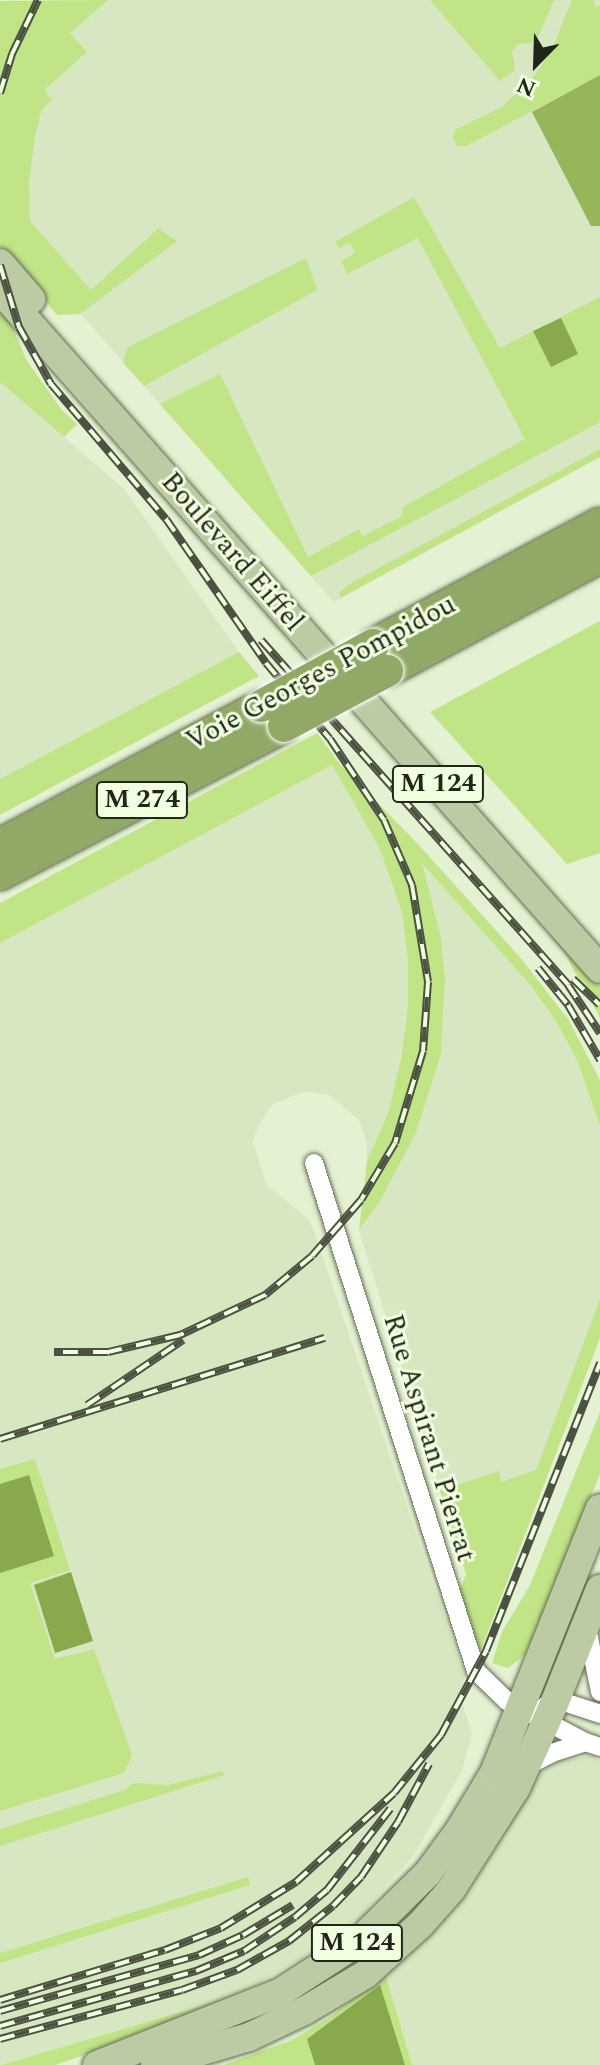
<!DOCTYPE html>
<html>
<head>
<meta charset="utf-8">
<style>
	body { margin:0 }
	#map { position:relative; width:600px; height:2065px; overflow:hidden; background:#e4f1d2; font-family:Spectral,serif }
	div>[style] { position:absolute }
	[style*='--x'] { left:calc(var(--x)*1px); top:calc(var(--y)*1px); width:calc(var(--w)*1px); rotate:calc(var(--a)*1deg) }
	.built>* { inset:0; background:#d7e7c1 }
	.green>* { inset:0; background:#c0e486 }
	.forest>* { inset:0; background:#95b75a }
	.water>* { inset:0; background:#88aa4c }
	.roads { filter:drop-shadow(0 0 2px #626d52) drop-shadow(0 0 2px #626d52) }
	.street>* { height:18px; margin:-9px; padding:0 9px; transform-origin:9px; border-radius:9px; background:#fff }
	.primary>* { height:28px; margin:-14px; padding:0 14px; transform-origin:14px; border-radius:14px; background:#bccba4 }
	.highway>* { height:32px; margin:-16px; padding:0 16px; transform-origin:16px; border-radius:16px; background:#90a967 }
	.rail>* { height:8px; margin-top:-4px; transform-origin:0; background:repeating-linear-gradient(90deg,#f1fedf 0 15px,#4b5242 0 30px); box-sizing:border-box; border-block:2px solid #4b5242 }
	.bridges { filter:drop-shadow(0 0 2px #fff) drop-shadow(0 0 2px #fff) }
	.highway-bridge>* { height:32px; margin:-16px; padding:0 16px; transform-origin:16px; border-radius:16px; background:#90a967 }
	span { translate:-50% -50%; white-space:nowrap; text-align:center; line-height:1.15; -webkit-text-stroke:6px #f1fedf; paint-order:stroke }
	.shield-label span { padding:2px 6px; background:#f1fedf; border:2px solid; border-radius:6px; -webkit-text-stroke-width:0 }
	.shield-label { font-size:26px; color:#21261a; font-weight:700 }
	.street-label { font-size:28px; color:#21261a }
	.north { position:absolute; left:496px; top:24px; width:80px; height:80px; -webkit-text-stroke:6px #f1fedf; paint-order:stroke; rotate:203deg; font-size:22px; font-weight:700; line-height:32px; text-align:center; color:#21261a }
	.north::after { content:''; display:block; margin:auto; width:28px; height:36px; background:#21261a; clip-path:polygon(50% 0,100% 100%,50% 72%,0 100%) }
</style>
</head>
<body>
<div id="map">
	<div class="built">
		<i style="clip-path:polygon(58px 0,600px 0,600px 457px,334px 602px,7px 230px)"></i>
		<i style="clip-path:polygon(0 382px,124px 489px,239px 652px,0 779px)"></i>
		<i style="clip-path:polygon(332px 765px,380px 849px,402px 912px,408px 960px,408px 1006px,397px 1080px,389px 1111px,367px 1161px,366px 1140px,359px 1120px,329px 1095px,305px 1091px,273px 1104px,259px 1124px,253px 1142px,266px 1184px,308px 1219px,313px 1228px,464px 1675px,462px 1701px,472px 1734px,462px 1770px,414px 1855px,363px 1913px,325px 1944px,238px 1995px,0 2065px,0 943px)"></i>
		<i style="clip-path:polygon(421px 861px,531px 986px,556px 1021px,578px 1062px,600px 1126px,600px 1301px,536px 1470px,466px 1574px,359px 1230px,379px 1203px,416px 1133px,441px 1054px,445px 978px,441px 938px)"></i>
		<i style="clip-path:polygon(589px 1756px,600px 1761px,600px 2065px,412px 2065px,385px 1973px,542px 1772px,557px 1762px)"></i>
	</div>
	<div class="green">
		<i style="clip-path:polygon(108px 0,70px 33px,87px 52px,44px 90px,52px 100px,42px 109px,35px 136px,29px 181px,30px 221px,91px 290px,162px 225px,159px 229px,177px 241px,80px 314px,57px 315px,0 246px,0 1px)"></i>
		<i style="clip-path:polygon(430px 0,554px 0,536px 42px,518px 44px,512px 51px,515px 70px,500px 81px)"></i>
		<i style="clip-path:polygon(572px 0,593px 0,596px 7px,600px 5px,600px 75px,466px 146px,457px 146px,453px 137px,455px 130px,502px 107px,535px 75px,552px 49px)"></i>
		<i style="clip-path:polygon(414px 197px,500px 348px,600px 297px,600px 422px,311px 576px,160px 404px,220px 374px,308px 557px,359px 529px,363px 536px,402px 516px,403px 507px,525px 439px,418px 238px,347px 274px,341px 261px,355px 253px,350px 243px,339px 248px,335px 242px)"></i>
		<i style="clip-path:polygon(306px 258px,317px 290px,144px 386px,123px 363px,128px 347px)"></i>
		<i style="clip-path:polygon(0 310px,10px 322px,27px 361px,61px 409px,77px 424px,64px 437px,0 382px)"></i>
		<i style="clip-path:polygon(600px 449px,600px 457px,340px 598px,340px 592px,351px 583px)"></i>
		<i style="clip-path:polygon(600px 621px,600px 853px,567px 864px,430px 712px)"></i>
		<i style="clip-path:polygon(239px 652px,259px 676px,0 815px,0 779px)"></i>
		<i style="clip-path:polygon(317px 733px,339px 763px,417px 843px,519px 956px,568px 1019px,600px 1080px,600px 1126px,578px 1062px,556px 1021px,531px 986px,422px 863px,441px 938px,445px 978px,441px 1054px,416px 1133px,379px 1203px,359px 1230px,367px 1161px,389px 1111px,401px 1058px,408px 1006px,408px 960px,402px 912px,380px 849px,332px 765px,0 943px,0 903px)"></i>
		<i style="clip-path:polygon(546px 921px,600px 987px,600px 1018px,565px 954px,543px 925px)"></i>
		<i style="clip-path:polygon(600px 1299px,600px 1338px,481px 1650px,472px 1635px,460px 1590px,466px 1574px,440px 1491px,499px 1471px,501px 1482px,536px 1470px)"></i>
		<i style="clip-path:polygon(600px 1412px,600px 1474px,526px 1654px,508px 1668px,492px 1663px,502px 1632px,530px 1585px)"></i>
		<i style="clip-path:polygon(35px 1459px,70px 1570px,30px 1583px,55px 1659px,94px 1649px,132px 1755px,124px 1773px,0 1811px,0 1469px)"></i>
		<i style="clip-path:polygon(222px 1771px,224px 1775px,0 1846px,0 1829px,125px 1790px,133px 1783px,168px 1785px)"></i>
		<i style="clip-path:polygon(248px 1877px,250px 1885px,0 1963px,0 1953px)"></i>
		<i style="clip-path:polygon(385px 1973px,412px 2065px,224px 2065px,292px 2040px,330px 2017px)"></i>
		<i style="clip-path:polygon(238px 1995px,172px 2025px,55px 2065px,1px 2065px)"></i>
	</div>
	<div class="forest">
		<i style="clip-path:polygon(600px 75px,600px 226px,591px 226px,532px 112px)"></i>
	</div>
	<div class="water">
		<i style="clip-path:polygon(561px 318px,578px 354px,551px 367px,533px 331px)"></i>
		<i style="clip-path:polygon(29px 1475px,54px 1556px,0 1573px,0 1484px)"></i>
		<i style="clip-path:polygon(71px 1572px,93px 1641px,55px 1653px,34px 1585px)"></i>
		<i style="clip-path:polygon(380px 1985px,405px 2065px,315px 2065px,307px 2039px)"></i>
	</div>
	<div class="roads">
		<div class="street">
			<i style="--x:314;--y:1163;--w:533;--a:72.31"></i>
			<i style="--x:476;--y:1671;--w:43;--a:44.1"></i>
			<i style="--x:507;--y:1701;--w:88;--a:27.7"></i>
			<i style="--x:587;--y:1628;--w:65;--a:78.5"></i>
			<i style="--x:545;--y:1706;--w:22;--a:-8"></i>
			<i style="--x:567;--y:1703;--w:35;--a:18"></i>
			<i style="--x:527;--y:1766;--w:28;--a:-27"></i>
			<i style="--x:552;--y:1753;--w:35;--a:-18"></i>
			<i style="--x:585;--y:1742;--w:16;--a:18"></i>
		</div>
		<div class="primary">
			<i style="--x:0;--y:263;--w:48;--a:49.3"></i>
			<i style="--x:0;--y:290;--w:906;--a:48.53"></i>
			<i style="--x:97;--y:2065;--w:198;--a:-21.6"></i>
			<i style="--x:281;--y:1992;--w:92;--a:-33"></i>
			<i style="--x:358;--y:1942;--w:98;--a:-44.6"></i>
			<i style="--x:428;--y:1873;--w:52;--a:-53.6"></i>
			<i style="--x:459;--y:1831;--w:68;--a:-58.9"></i>
			<i style="--x:494;--y:1773;--w:285;--a:-68.2"></i>
			<i style="--x:155;--y:2065;--w:98;--a:-16.6"></i>
			<i style="--x:249;--y:2037;--w:61;--a:-25.3"></i>
			<i style="--x:304;--y:2011;--w:72;--a:-30.8"></i>
			<i style="--x:366;--y:1974;--w:73;--a:-42.2"></i>
			<i style="--x:420;--y:1925;--w:47;--a:-48.5"></i>
			<i style="--x:451;--y:1890;--w:121;--a:-57.5"></i>
			<i style="--x:516;--y:1788;--w:92;--a:-65.7"></i>
			<i style="--x:554;--y:1704;--w:124;--a:-68.2"></i>
		</div>
		<div class="highway">
			<i style="--x:373;--y:645;--w:257;--a:-28.1"></i>
			<i style="--x:387;--y:671;--w:242;--a:-28.2"></i>
			<i style="--x:0;--y:845;--w:296;--a:-28"></i>
			<i style="--x:0;--y:874;--w:320;--a:-27.5"></i>
		</div>
	</div>
	<div class="rail">
		<i style="--x:0;--y:93;--w:41;--a:-72.9"></i>
		<i style="--x:12;--y:54;--w:60;--a:-64.3"></i>
		<i style="--x:0;--y:265;--w:65;--a:73"></i>
		<i style="--x:19;--y:327;--w:65;--a:60.7"></i>
		<i style="--x:51;--y:384;--w:177;--a:49.6"></i>
		<i style="--x:166;--y:519;--w:175;--a:55.2"></i>
		<i style="--x:266;--y:663;--w:99;--a:49.9"></i>
		<i style="--x:330;--y:739;--w:97;--a:56.3"></i>
		<i style="--x:384;--y:820;--w:71;--a:66.7"></i>
		<i style="--x:412;--y:885;--w:98;--a:80.6"></i>
		<i style="--x:428;--y:982;--w:69;--a:94.1"></i>
		<i style="--x:423;--y:1051;--w:96;--a:106.9"></i>
		<i style="--x:395;--y:1143;--w:66;--a:120.8"></i>
		<i style="--x:361;--y:1200;--w:74;--a:131.2"></i>
		<i style="--x:312;--y:1256;--w:61;--a:140.3"></i>
		<i style="--x:265;--y:1295;--w:94;--a:154.8"></i>
		<i style="--x:180;--y:1335;--w:74;--a:166.7"></i>
		<i style="--x:108;--y:1352;--w:54;--a:180"></i>
		<i style="--x:261;--y:640;--w:462;--a:48.3"></i>
		<i style="--x:568;--y:985;--w:58;--a:56.3"></i>
		<i style="--x:538;--y:968;--w:48;--a:51"></i>
		<i style="--x:568;--y:1005;--w:64;--a:59.8"></i>
		<i style="--x:573;--y:979;--w:37;--a:44"></i>
		<i style="--x:87;--y:1405;--w:116;--a:-34.1"></i>
		<i style="--x:0;--y:1439;--w:340;--a:-17.3"></i>
		<i style="--x:0;--y:2000;--w:172;--a:-16.9"></i>
		<i style="--x:165;--y:1950;--w:60;--a:-21.4"></i>
		<i style="--x:221;--y:1928;--w:88;--a:-31.5"></i>
		<i style="--x:296;--y:1882;--w:132;--a:-42.2"></i>
		<i style="--x:394;--y:1793;--w:75;--a:-51"></i>
		<i style="--x:441;--y:1735;--w:95;--a:-61.8"></i>
		<i style="--x:486;--y:1651;--w:310;--a:-68.4"></i>
		<i style="--x:0;--y:2011;--w:207;--a:-15.7"></i>
		<i style="--x:199;--y:1955;--w:48;--a:-24.4"></i>
		<i style="--x:243;--y:1935;--w:58;--a:-31"></i>
		<i style="--x:0;--y:2026;--w:204;--a:-15.7"></i>
		<i style="--x:196;--y:1971;--w:52;--a:-22.6"></i>
		<i style="--x:244;--y:1951;--w:61;--a:-33.7"></i>
		<i style="--x:295;--y:1917;--w:42;--a:-40.2"></i>
		<i style="--x:327;--y:1890;--w:103;--a:-52.1"></i>
		<i style="--x:0;--y:2039;--w:188;--a:-15.1"></i>
		<i style="--x:182;--y:1990;--w:59;--a:-20"></i>
		<i style="--x:237;--y:1970;--w:60;--a:-29.1"></i>
		<i style="--x:289;--y:1941;--w:56;--a:-38.5"></i>
		<i style="--x:333;--y:1906;--w:40;--a:-46"></i>
		<i style="--x:361;--y:1877;--w:66;--a:-56.1"></i>
		<i style="--x:398;--y:1822;--w:66;--a:-61.9"></i>
	</div>
	<div class="bridges">
		<div class="highway-bridge">
			<i style="--x:261;--y:706;--w:128;--a:-28.6"></i>
			<i style="--x:284;--y:726;--w:117;--a:-28.1"></i>
		</div>
	</div>
	<div class="shield-label">
		<span style="left:438px;top:784px">M 124</span>
		<span style="left:142px;top:800px">M 274</span>
		<span style="left:357px;top:1943px">M 124</span>
	</div>
	<div class="street-label">
		<span style="left:232px;top:552px;rotate:49deg">Boulevard Eiffel</span>
		<span style="left:321px;top:673px;rotate:-28deg">Voie Georges Pompidou</span>
		<span style="left:429px;top:1438px;rotate:73deg">Rue Aspirant Pierrat</span>
	</div>
	<div class="north">N</div>
</div>
</body>
</html>
